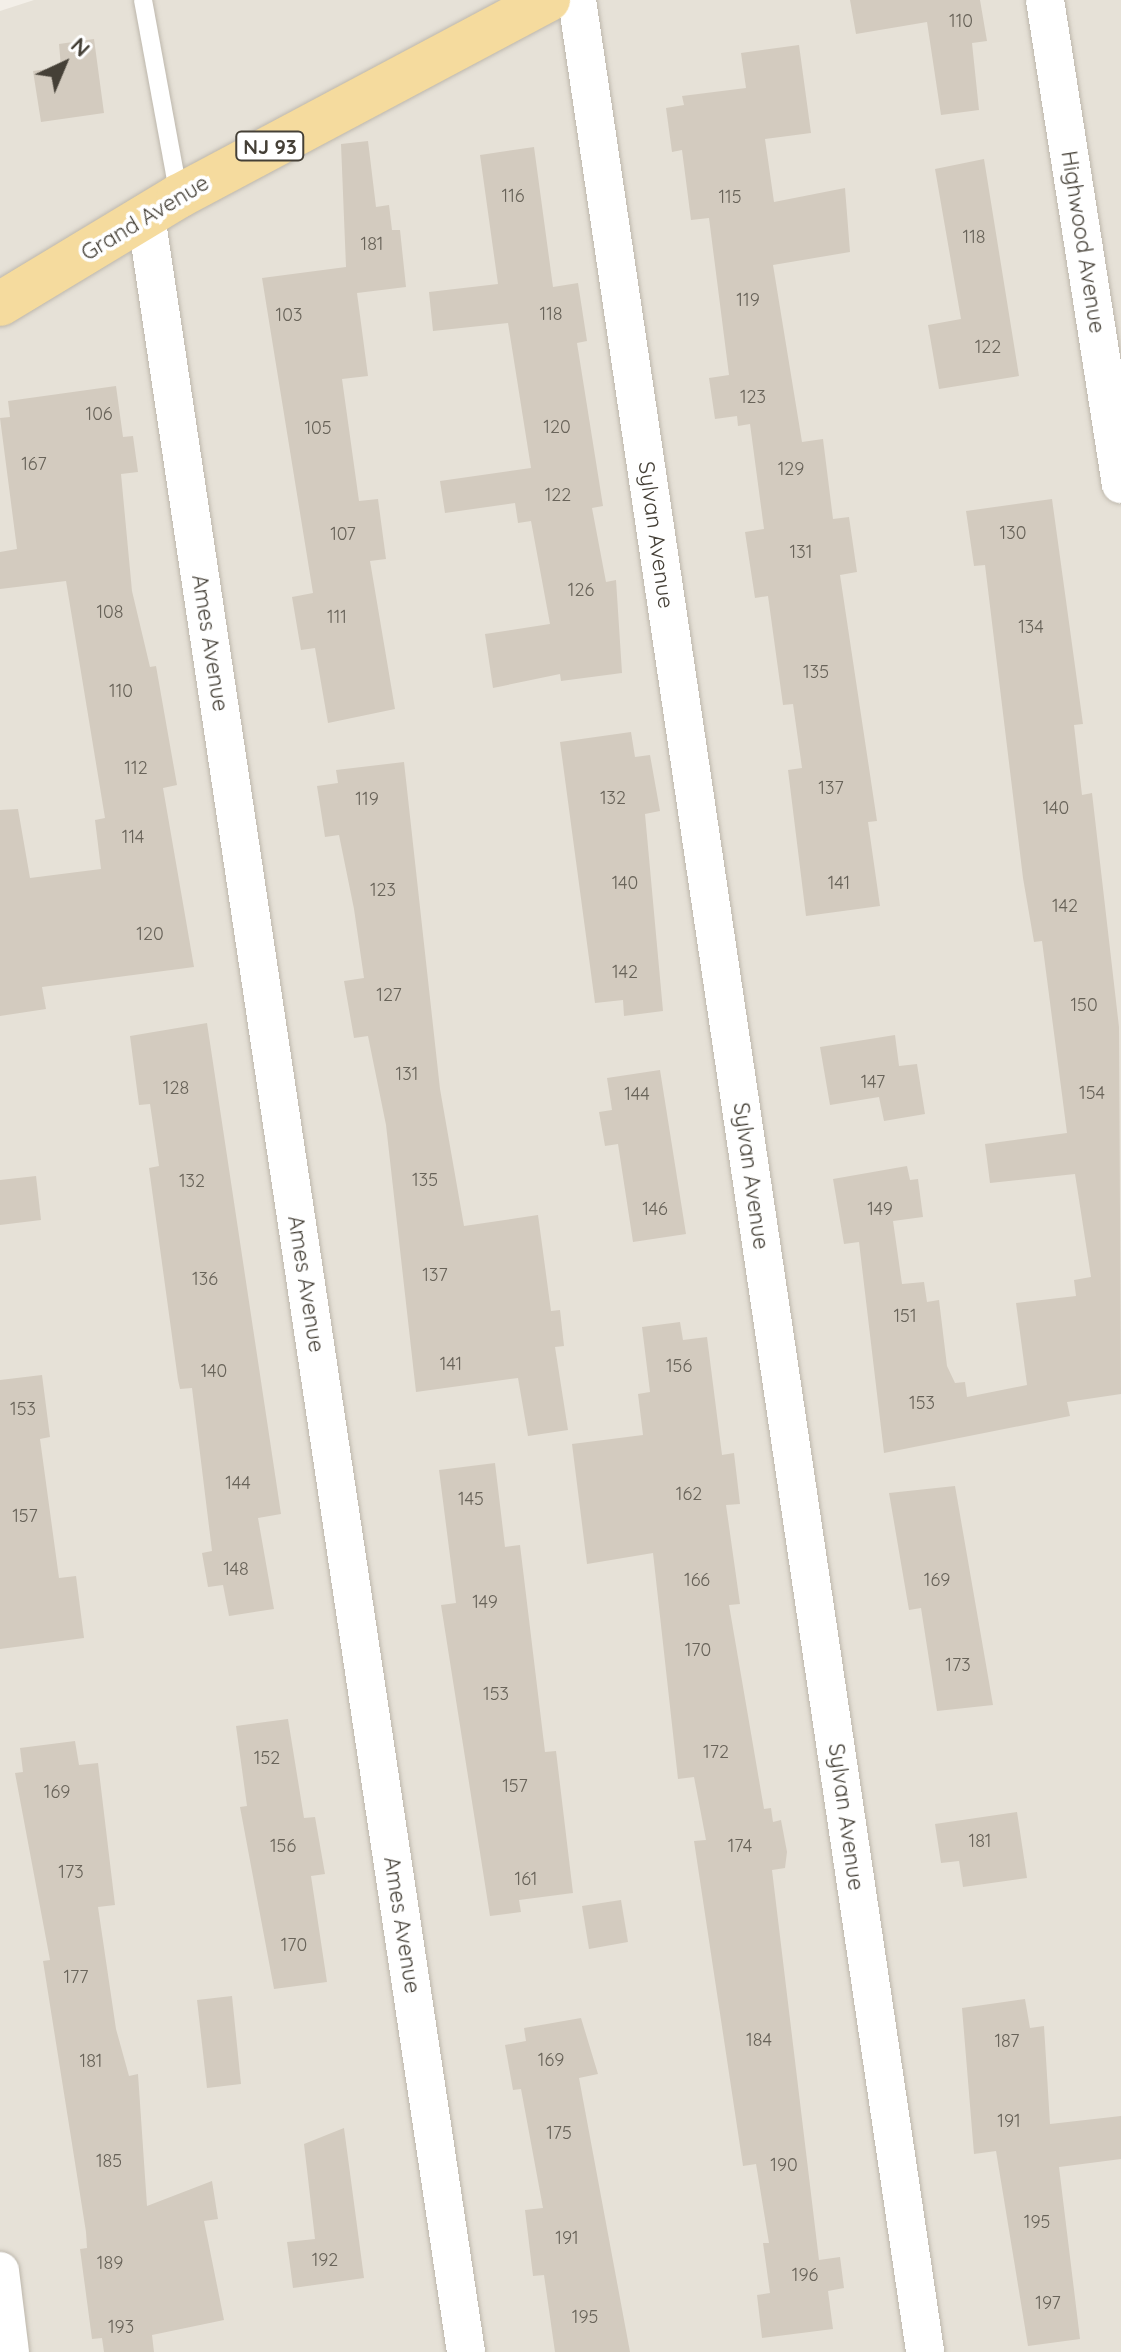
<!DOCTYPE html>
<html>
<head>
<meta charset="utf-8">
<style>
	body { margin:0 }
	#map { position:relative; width:1121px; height:2352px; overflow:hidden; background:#f3efe8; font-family:Quicksand,sans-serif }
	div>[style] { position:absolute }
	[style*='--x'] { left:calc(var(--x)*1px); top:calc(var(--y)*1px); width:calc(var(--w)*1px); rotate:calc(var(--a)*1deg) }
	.residential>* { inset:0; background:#e6e1d7 }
	.building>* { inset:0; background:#d3cbbf }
	.roads { filter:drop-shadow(0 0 2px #bdb7ac) drop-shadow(0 0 2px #bdb7ac) }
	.service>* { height:18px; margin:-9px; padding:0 9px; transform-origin:9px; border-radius:9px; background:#fff }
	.minor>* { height:38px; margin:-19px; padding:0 19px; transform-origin:19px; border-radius:19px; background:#fff }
	.primary>* { height:44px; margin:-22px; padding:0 22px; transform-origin:22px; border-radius:22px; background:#f5db9e }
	span { translate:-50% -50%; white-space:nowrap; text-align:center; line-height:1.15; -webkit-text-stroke:8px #fff; paint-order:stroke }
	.number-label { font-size:18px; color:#686359 }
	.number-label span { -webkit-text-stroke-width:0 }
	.shield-label span { padding:2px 6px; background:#fff; border:2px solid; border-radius:6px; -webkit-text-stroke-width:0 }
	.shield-label { font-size:20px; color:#454037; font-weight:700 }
	.street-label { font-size:22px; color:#454037 }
	.north { position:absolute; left:24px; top:24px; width:80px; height:80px; -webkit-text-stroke:6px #fff; paint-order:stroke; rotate:44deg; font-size:22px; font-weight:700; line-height:32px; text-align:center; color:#454037 }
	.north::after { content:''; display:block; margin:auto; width:28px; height:36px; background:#454037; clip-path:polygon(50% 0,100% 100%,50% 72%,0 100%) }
</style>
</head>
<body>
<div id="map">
	<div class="residential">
		<i style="clip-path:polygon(34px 0,1121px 0,1121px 2352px,0 2352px,0 11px)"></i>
	</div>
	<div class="building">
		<i style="clip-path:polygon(850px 0,980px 0,987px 41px,972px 43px,979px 110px,941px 115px,927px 22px,856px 34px)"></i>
		<i style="clip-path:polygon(94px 39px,104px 113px,41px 122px,33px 71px,61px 67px,59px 44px)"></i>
		<i style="clip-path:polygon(799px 45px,811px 133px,765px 139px,774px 202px,845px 188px,850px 252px,773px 265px,802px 442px,823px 439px,833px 519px,849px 517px,857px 572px,840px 575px,877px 821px,868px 822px,880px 906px,806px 916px,788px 770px,802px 768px,793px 704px,783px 705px,768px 596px,755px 598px,745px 532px,764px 529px,750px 424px,738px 426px,737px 416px,715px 419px,709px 378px,729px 375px,709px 218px,691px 220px,682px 150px,672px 152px,666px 108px,684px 105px,682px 96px,746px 88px,741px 53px)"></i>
		<i style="clip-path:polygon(368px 141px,376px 207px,389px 205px,392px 230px,400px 230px,406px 287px,357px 293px,368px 376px,342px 379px,359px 501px,378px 499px,386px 559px,370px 561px,395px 709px,328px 723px,315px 648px,301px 650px,292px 597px,313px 593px,262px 278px,346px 267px,341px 144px)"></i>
		<i style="clip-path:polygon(534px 147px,553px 287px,578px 283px,587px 341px,577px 343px,603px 506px,592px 508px,606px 582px,616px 580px,622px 673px,561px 681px,560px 674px,493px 688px,485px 634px,550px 624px,531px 521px,518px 523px,515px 503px,445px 513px,440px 481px,531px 468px,508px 323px,433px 331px,429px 292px,498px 284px,480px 155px)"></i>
		<i style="clip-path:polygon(984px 159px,1019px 376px,939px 389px,928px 325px,961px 319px,935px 169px)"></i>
		<i style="clip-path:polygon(116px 386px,123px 437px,133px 436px,138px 472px,121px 474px,132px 591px,150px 667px,156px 666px,177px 785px,163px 788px,194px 967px,42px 987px,46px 1009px,0 1016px,0 810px,18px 809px,30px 878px,101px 869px,95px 820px,105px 818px,66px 581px,0 589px,0 552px,17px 549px,0 418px,10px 417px,8px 401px)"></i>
		<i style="clip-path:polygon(1052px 499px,1083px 724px,1074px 725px,1082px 795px,1092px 793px,1119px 1027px,1121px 1394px,1067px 1402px,1070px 1416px,884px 1453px,859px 1242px,844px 1244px,833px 1179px,907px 1166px,910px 1180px,918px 1179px,923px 1217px,893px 1221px,902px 1284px,924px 1282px,927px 1302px,939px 1300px,947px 1366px,955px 1383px,965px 1382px,967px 1397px,1027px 1385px,1016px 1303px,1076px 1296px,1074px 1280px,1091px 1277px,1075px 1174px,990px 1183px,985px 1144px,1067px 1133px,1042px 941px,1034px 942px,1023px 878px,985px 565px,974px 566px,966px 511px)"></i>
		<i style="clip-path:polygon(631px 732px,635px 757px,650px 755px,660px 811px,645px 814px,663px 1011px,624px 1016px,623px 1000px,595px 1003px,560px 742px)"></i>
		<i style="clip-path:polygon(404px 762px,440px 1089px,464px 1226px,538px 1215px,551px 1311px,560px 1310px,564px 1346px,555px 1347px,568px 1430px,528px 1436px,518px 1378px,416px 1392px,386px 1125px,368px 1036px,354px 1038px,344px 981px,364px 978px,354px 909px,339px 835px,325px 837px,317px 786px,338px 783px,336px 770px)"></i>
		<i style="clip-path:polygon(207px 1023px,281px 1514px,258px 1518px,274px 1609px,229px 1616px,223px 1585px,208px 1587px,202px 1553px,212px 1551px,192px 1388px,180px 1389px,178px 1380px,149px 1168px,159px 1166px,150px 1104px,139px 1105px,130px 1036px)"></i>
		<i style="clip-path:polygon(895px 1035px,899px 1066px,917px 1064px,925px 1114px,884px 1121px,879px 1097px,830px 1105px,820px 1047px)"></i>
		<i style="clip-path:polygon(660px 1070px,686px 1234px,633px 1242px,618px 1144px,605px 1146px,599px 1112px,612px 1110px,607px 1078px)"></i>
		<i style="clip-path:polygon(36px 1176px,41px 1220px,0 1225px,0 1180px)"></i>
		<i style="clip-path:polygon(680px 1322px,683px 1340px,707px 1337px,722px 1455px,734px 1453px,740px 1504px,726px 1505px,740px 1604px,729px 1605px,764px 1809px,771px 1808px,773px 1822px,781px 1820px,787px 1852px,785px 1868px,772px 1870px,819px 2260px,840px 2257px,844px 2288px,828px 2291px,833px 2329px,762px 2338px,757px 2295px,770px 2293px,763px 2243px,769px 2243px,756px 2164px,743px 2166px,694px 1841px,706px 1840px,694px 1777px,678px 1779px,653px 1553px,587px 1564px,572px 1444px,643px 1435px,638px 1394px,650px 1392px,642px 1327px)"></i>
		<i style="clip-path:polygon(42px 1375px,50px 1437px,40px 1439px,59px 1578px,76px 1576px,84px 1638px,0 1649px,0 1380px)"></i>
		<i style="clip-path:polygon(495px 1463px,505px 1547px,520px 1545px,545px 1752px,556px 1751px,573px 1893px,519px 1900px,521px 1912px,490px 1916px,441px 1605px,456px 1603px,439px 1470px)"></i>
		<i style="clip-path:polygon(955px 1486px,993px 1705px,937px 1711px,921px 1608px,909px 1610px,889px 1493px)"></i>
		<i style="clip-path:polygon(288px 1719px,304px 1818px,315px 1817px,325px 1874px,311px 1876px,327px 1982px,274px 1989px,240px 1807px,247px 1806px,236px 1726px)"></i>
		<i style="clip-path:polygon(75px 1741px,79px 1765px,98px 1763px,115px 1905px,98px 1907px,116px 2029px,129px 2076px,138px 2074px,147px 2206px,212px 2181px,218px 2219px,204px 2221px,224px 2320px,152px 2335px,154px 2352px,104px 2352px,102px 2338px,92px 2339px,80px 2249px,87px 2248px,86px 2232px,43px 1961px,50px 1960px,15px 1773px,23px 1772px,20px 1748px)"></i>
		<i style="clip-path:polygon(1017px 1812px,1027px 1878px,963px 1887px,959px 1861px,941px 1863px,935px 1824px)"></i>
		<i style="clip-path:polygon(621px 1900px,628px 1942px,589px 1949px,582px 1906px)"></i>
		<i style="clip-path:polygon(232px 1996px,241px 2084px,207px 2088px,197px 2000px)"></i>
		<i style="clip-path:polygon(1025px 1999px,1030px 2028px,1044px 2026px,1050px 2124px,1121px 2116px,1121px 2159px,1059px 2167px,1080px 2339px,1028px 2346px,996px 2151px,974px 2154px,962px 2008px)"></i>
		<i style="clip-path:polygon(581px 2018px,598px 2074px,579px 2078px,630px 2352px,555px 2352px,544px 2275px,533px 2276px,525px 2210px,543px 2208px,521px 2089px,513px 2090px,505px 2045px,526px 2041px,524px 2028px)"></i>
		<i style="clip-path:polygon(344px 2128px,364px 2278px,293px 2288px,287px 2242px,315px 2239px,304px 2144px)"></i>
	</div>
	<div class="roads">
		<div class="service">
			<i style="--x:143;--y:0;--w:199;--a:79.6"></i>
		</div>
		<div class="minor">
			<i style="--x:577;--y:0;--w:2378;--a:81.58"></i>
			<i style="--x:1045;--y:0;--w:490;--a:81.1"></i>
			<i style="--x:146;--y:216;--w:2160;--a:81.48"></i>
			<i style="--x:0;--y:2271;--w:82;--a:83"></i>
		</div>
		<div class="primary">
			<i style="--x:0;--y:304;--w:209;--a:-31.1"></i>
			<i style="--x:179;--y:196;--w:418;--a:-28"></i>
		</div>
	</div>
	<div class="number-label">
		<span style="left:961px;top:21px">110</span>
		<span style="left:513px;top:196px">116</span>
		<span style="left:730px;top:197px">115</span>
		<span style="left:974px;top:237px">118</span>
		<span style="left:372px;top:244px">181</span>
		<span style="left:748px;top:300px">119</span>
		<span style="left:551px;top:314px">118</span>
		<span style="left:289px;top:315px">103</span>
		<span style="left:988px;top:347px">122</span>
		<span style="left:753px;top:397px">123</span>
		<span style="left:99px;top:414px">106</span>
		<span style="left:557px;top:427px">120</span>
		<span style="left:318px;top:428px">105</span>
		<span style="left:34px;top:464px">167</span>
		<span style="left:791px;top:469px">129</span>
		<span style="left:558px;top:495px">122</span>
		<span style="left:1013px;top:533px">130</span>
		<span style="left:343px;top:534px">107</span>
		<span style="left:801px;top:552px">131</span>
		<span style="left:581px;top:590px">126</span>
		<span style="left:110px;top:612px">108</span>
		<span style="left:337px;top:617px">111</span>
		<span style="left:1031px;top:627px">134</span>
		<span style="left:816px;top:672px">135</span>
		<span style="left:121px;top:691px">110</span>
		<span style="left:136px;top:768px">112</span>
		<span style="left:831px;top:788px">137</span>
		<span style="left:613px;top:798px">132</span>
		<span style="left:367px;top:799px">119</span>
		<span style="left:1056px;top:808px">140</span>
		<span style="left:133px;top:837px">114</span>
		<span style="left:625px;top:883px">140</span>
		<span style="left:839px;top:883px">141</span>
		<span style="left:383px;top:890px">123</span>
		<span style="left:1065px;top:906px">142</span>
		<span style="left:150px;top:934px">120</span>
		<span style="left:625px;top:972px">142</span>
		<span style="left:389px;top:995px">127</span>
		<span style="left:1084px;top:1005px">150</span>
		<span style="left:407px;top:1074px">131</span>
		<span style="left:873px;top:1082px">147</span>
		<span style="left:176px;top:1088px">128</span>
		<span style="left:1092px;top:1093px">154</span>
		<span style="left:637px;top:1094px">144</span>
		<span style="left:425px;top:1180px">135</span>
		<span style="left:192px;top:1181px">132</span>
		<span style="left:655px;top:1209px">146</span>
		<span style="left:880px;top:1209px">149</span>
		<span style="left:435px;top:1275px">137</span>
		<span style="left:205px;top:1279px">136</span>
		<span style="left:905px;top:1316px">151</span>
		<span style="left:451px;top:1364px">141</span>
		<span style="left:679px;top:1366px">156</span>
		<span style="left:214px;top:1371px">140</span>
		<span style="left:922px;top:1403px">153</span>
		<span style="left:23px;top:1409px">153</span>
		<span style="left:238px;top:1483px">144</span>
		<span style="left:689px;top:1494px">162</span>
		<span style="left:471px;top:1499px">145</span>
		<span style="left:25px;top:1516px">157</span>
		<span style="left:236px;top:1569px">148</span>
		<span style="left:697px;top:1580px">166</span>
		<span style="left:937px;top:1580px">169</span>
		<span style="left:485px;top:1602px">149</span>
		<span style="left:698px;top:1650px">170</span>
		<span style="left:958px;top:1665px">173</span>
		<span style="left:496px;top:1694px">153</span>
		<span style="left:716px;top:1752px">172</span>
		<span style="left:267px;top:1758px">152</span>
		<span style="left:515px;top:1786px">157</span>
		<span style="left:57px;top:1792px">169</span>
		<span style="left:980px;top:1841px">181</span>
		<span style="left:283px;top:1846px">156</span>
		<span style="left:740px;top:1846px">174</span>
		<span style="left:71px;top:1872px">173</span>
		<span style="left:526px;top:1879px">161</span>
		<span style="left:294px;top:1945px">170</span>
		<span style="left:76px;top:1977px">177</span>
		<span style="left:759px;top:2040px">184</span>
		<span style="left:1007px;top:2041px">187</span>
		<span style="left:551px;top:2060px">169</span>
		<span style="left:91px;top:2061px">181</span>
		<span style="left:1009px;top:2121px">191</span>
		<span style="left:559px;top:2133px">175</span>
		<span style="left:109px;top:2161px">185</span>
		<span style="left:784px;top:2165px">190</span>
		<span style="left:1037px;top:2222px">195</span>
		<span style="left:567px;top:2238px">191</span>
		<span style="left:325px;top:2260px">192</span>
		<span style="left:110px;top:2263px">189</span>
		<span style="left:805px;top:2275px">196</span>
		<span style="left:1048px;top:2303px">197</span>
		<span style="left:585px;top:2317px">195</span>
		<span style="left:121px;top:2327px">193</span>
	</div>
	<div class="shield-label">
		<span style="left:270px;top:146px">NJ 93</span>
	</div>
	<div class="street-label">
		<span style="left:145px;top:218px;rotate:-31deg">Grand Avenue</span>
		<span style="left:1083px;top:242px;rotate:81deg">Highwood Avenue</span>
		<span style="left:656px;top:535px;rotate:82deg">Sylvan Avenue</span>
		<span style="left:210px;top:643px;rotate:81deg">Ames Avenue</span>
		<span style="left:751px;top:1176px;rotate:82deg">Sylvan Avenue</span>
		<span style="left:306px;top:1284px;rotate:81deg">Ames Avenue</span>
		<span style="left:846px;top:1817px;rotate:82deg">Sylvan Avenue</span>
		<span style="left:402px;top:1925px;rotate:81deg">Ames Avenue</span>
	</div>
	<div class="north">N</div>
</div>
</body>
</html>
